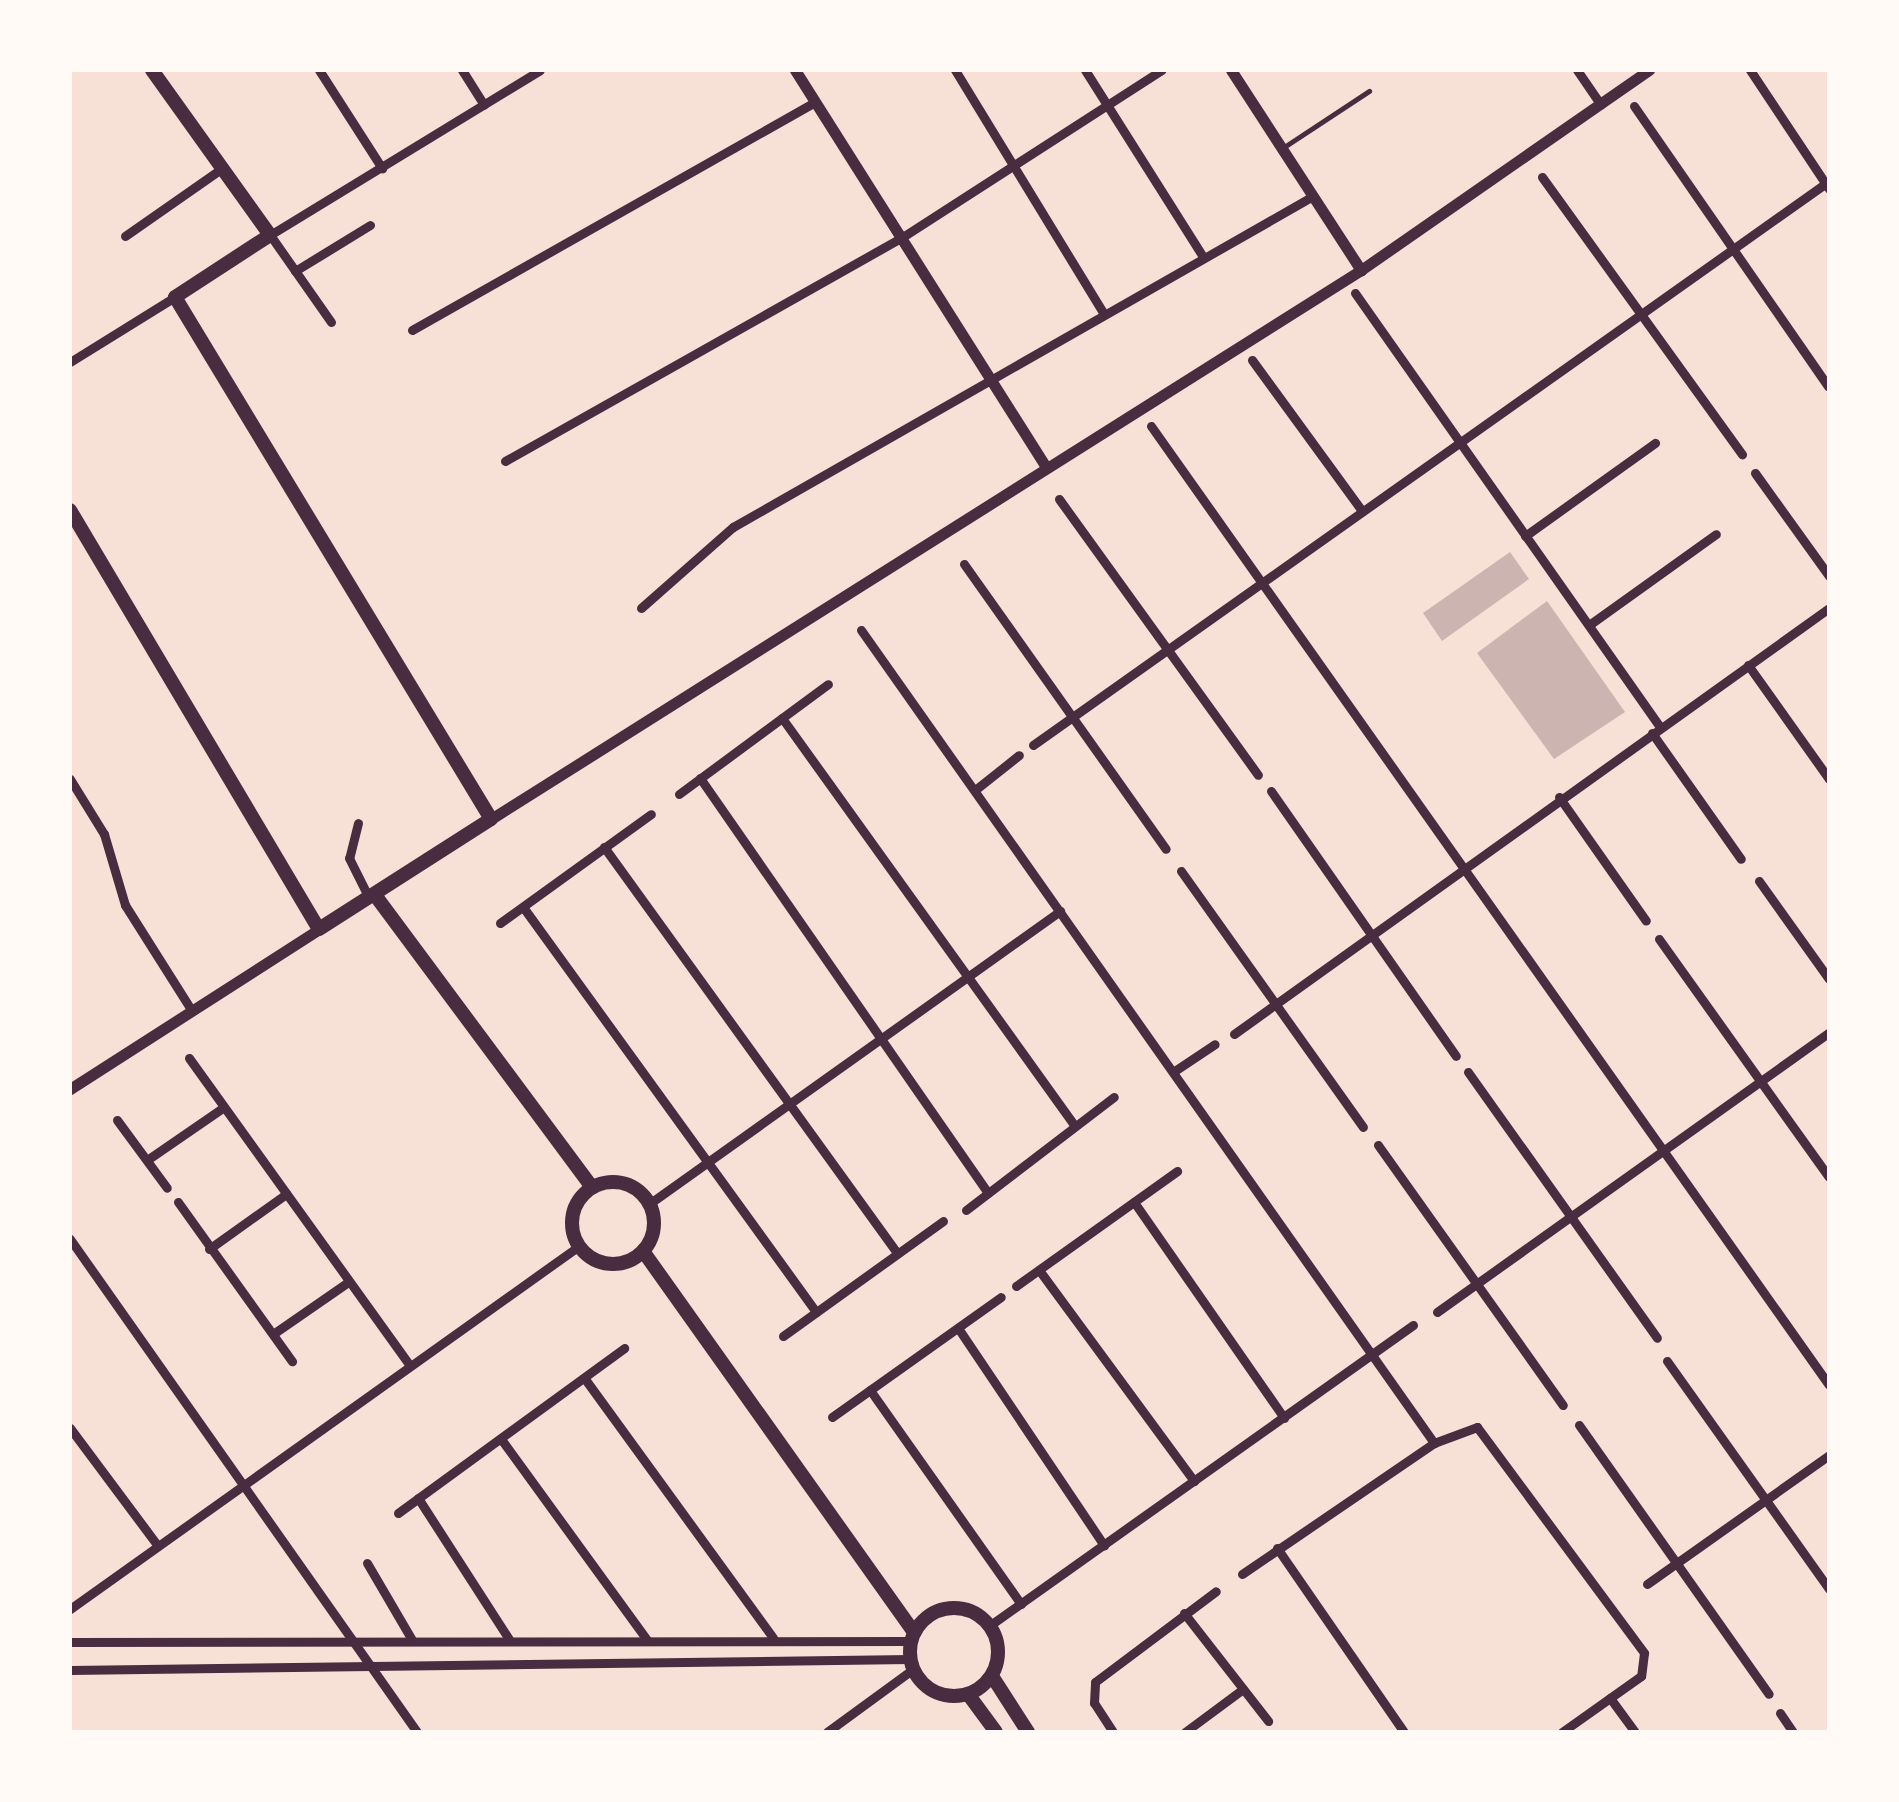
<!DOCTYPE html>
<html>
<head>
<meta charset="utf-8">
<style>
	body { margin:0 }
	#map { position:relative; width:1899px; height:1802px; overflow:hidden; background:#f7e1d7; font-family:Cabin,sans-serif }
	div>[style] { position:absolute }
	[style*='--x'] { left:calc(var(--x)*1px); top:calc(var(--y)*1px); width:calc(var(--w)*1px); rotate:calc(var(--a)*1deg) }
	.building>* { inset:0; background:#ccb4b1 }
	.service>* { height:5px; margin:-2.5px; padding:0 2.5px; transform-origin:2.5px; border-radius:2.5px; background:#4a2c40 }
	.minor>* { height:9px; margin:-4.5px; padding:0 4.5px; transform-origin:4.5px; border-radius:4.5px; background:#4a2c40 }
	.tertiary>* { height:11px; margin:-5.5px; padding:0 5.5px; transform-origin:5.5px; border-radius:5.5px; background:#4a2c40 }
	.secondary>* { height:14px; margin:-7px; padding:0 7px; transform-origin:7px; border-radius:7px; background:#4a2c40 }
	.secondary>.ring { margin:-7px; padding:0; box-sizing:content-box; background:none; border:14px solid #4a2c40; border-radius:50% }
	span { translate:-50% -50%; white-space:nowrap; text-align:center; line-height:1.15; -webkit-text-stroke:8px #fffaf5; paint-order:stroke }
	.frame { position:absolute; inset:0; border:72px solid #fffaf5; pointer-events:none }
</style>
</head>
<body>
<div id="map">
	<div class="building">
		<i style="clip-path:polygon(1510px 552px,1529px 579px,1442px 641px,1423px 613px)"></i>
		<i style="clip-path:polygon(1547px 601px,1625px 712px,1554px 759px,1477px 653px)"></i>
	</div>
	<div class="service">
		<i style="--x:1284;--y:147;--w:102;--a:-33.4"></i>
	</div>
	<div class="minor">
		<i style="--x:319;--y:70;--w:117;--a:57.3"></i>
		<i style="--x:462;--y:70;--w:41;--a:57.8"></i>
		<i style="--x:955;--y:70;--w:284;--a:58.6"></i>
		<i style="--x:1085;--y:70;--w:221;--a:57.7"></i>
		<i style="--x:1577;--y:70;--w:42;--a:55.6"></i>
		<i style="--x:1750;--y:70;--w:143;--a:56.4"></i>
		<i style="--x:1634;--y:106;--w:341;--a:55.3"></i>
		<i style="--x:1542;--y:177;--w:342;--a:54.2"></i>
		<i style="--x:125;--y:236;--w:117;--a:-34.9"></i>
		<i style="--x:295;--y:271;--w:88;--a:-31.5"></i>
		<i style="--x:1355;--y:293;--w:530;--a:54.9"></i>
		<i style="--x:331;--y:322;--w:106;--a:-125"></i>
		<i style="--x:270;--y:235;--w:316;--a:-31.4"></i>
		<i style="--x:412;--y:330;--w:463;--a:-29.5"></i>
		<i style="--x:1252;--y:360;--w:187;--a:53.9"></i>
		<i style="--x:70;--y:362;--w:123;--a:-31.8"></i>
		<i style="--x:1151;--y:426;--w:1174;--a:54.74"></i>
		<i style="--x:505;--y:461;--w:454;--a:-29.4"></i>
		<i style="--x:901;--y:238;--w:310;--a:-32.8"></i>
		<i style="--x:1755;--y:473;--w:127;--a:54.3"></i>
		<i style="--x:1059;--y:499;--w:340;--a:54.2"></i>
		<i style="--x:1525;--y:536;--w:160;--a:-35.6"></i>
		<i style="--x:964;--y:564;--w:349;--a:54.7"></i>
		<i style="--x:641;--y:608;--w:123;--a:-41.4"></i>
		<i style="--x:733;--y:527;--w:668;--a:-29.71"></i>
		<i style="--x:1589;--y:625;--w:156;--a:-35.6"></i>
		<i style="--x:861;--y:630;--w:995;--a:54.82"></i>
		<i style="--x:1748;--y:665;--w:140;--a:54.6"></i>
		<i style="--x:782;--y:718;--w:502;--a:54.32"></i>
		<i style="--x:1652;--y:733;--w:154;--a:54.8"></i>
		<i style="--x:1033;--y:745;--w:976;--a:-35.32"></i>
		<i style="--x:700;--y:778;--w:505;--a:55.24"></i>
		<i style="--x:70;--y:779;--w:65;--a:58.3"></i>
		<i style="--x:104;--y:834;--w:74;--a:73.5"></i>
		<i style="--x:125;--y:905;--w:122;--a:57.7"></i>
		<i style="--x:975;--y:790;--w:56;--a:-38.5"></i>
		<i style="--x:1271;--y:791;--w:323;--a:55.1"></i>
		<i style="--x:679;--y:794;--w:185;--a:-36.4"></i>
		<i style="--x:1559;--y:797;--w:151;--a:54.9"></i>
		<i style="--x:358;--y:823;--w:36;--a:104"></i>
		<i style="--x:349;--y:858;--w:45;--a:63.4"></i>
		<i style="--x:604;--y:847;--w:501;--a:54.18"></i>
		<i style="--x:1181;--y:871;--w:314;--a:54.6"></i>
		<i style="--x:1759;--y:881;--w:120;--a:54.5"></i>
		<i style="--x:523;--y:907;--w:500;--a:54.1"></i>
		<i style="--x:500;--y:923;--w:186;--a:-35.8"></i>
		<i style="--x:1659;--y:939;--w:292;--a:54.5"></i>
		<i style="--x:1234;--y:1034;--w:732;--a:-35.6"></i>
		<i style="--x:189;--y:1058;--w:379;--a:54.3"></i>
		<i style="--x:1173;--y:1072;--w:50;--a:-33.7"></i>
		<i style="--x:1468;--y:1072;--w:326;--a:54.6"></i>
		<i style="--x:117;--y:1120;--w:84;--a:53.7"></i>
		<i style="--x:1378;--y:1145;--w:319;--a:54.6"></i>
		<i style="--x:147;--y:1160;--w:93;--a:-34.5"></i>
		<i style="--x:178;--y:1202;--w:196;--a:54.4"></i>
		<i style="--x:1134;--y:1202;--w:263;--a:55.2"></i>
		<i style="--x:649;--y:1204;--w:505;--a:-35.48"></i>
		<i style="--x:966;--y:1210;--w:186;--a:-37.4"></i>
		<i style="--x:70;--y:1239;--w:603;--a:54.86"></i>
		<i style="--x:209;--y:1249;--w:95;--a:-35.5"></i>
		<i style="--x:1039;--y:1270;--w:262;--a:53.7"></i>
		<i style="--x:1016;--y:1286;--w:198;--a:-35.5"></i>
		<i style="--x:1437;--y:1312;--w:482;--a:-35.5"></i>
		<i style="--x:958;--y:1328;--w:262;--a:56.1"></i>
		<i style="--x:273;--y:1334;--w:91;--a:-34.7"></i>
		<i style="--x:783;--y:1336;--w:197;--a:-35.7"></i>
		<i style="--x:1667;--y:1361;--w:280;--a:54.6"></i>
		<i style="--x:585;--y:1379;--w:320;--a:54"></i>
		<i style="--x:870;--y:1390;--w:262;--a:54.8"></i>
		<i style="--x:832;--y:1417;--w:207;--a:-35.4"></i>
		<i style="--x:1579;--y:1425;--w:329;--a:54.8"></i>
		<i style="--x:70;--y:1428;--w:147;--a:53.3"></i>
		<i style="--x:501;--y:1439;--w:248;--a:54"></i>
		<i style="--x:418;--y:1498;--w:170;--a:57.2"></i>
		<i style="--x:398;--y:1513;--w:280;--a:-36.1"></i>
		<i style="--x:1277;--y:1548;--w:224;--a:55.4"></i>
		<i style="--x:367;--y:1563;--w:89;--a:59.7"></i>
		<i style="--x:1242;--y:1574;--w:232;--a:-34.3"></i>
		<i style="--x:1434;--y:1443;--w:46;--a:-20.4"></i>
		<i style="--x:1477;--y:1427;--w:281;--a:53.5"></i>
		<i style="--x:1644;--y:1653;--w:23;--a:97"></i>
		<i style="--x:1641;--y:1676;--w:97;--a:144.7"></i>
		<i style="--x:1647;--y:1584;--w:223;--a:-35.3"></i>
		<i style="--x:70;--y:1609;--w:625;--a:-35.5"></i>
		<i style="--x:1184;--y:1613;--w:137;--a:52.1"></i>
		<i style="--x:989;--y:1626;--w:520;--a:-35.37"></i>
		<i style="--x:70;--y:1642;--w:840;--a:-0.07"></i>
		<i style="--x:70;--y:1670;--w:840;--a:-0.75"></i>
		<i style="--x:1610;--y:1698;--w:42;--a:53.7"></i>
		<i style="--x:1780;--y:1713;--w:23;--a:56"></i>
		<i style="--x:827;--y:1732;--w:107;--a:-36.2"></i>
		<i style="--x:1113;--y:1732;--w:35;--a:-123"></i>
		<i style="--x:1094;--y:1703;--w:21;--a:-87"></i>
		<i style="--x:1095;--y:1682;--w:151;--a:-36.9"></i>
		<i style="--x:1185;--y:1732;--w:72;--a:-36.6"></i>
	</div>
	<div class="tertiary">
		<i style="--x:795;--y:70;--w:466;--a:57.7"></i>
		<i style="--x:1231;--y:70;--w:239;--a:57"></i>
		<i style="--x:491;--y:819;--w:1029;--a:-32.25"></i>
		<i style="--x:1361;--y:270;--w:351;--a:-34.8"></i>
		<i style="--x:70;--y:1089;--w:296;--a:-32.7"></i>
	</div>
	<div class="secondary">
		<i style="--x:70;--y:510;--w:487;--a:59.3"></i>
		<i style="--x:319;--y:929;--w:204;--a:-32.6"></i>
		<i style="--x:491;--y:819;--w:610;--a:-121.19"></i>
		<i style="--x:175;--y:297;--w:113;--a:-33.1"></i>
		<i style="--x:270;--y:235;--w:203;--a:-125.6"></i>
		<i style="--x:375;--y:895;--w:364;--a:53.4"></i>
		<i class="ring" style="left:572px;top:1182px;width:68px;height:68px"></i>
		<i style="--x:643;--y:1251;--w:468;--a:54.6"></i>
		<i class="ring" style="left:910px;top:1608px;width:74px;height:74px"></i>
		<i style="--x:992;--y:1676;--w:67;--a:57.3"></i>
		<i style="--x:968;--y:1694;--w:47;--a:53.6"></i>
	</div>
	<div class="frame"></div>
</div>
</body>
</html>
